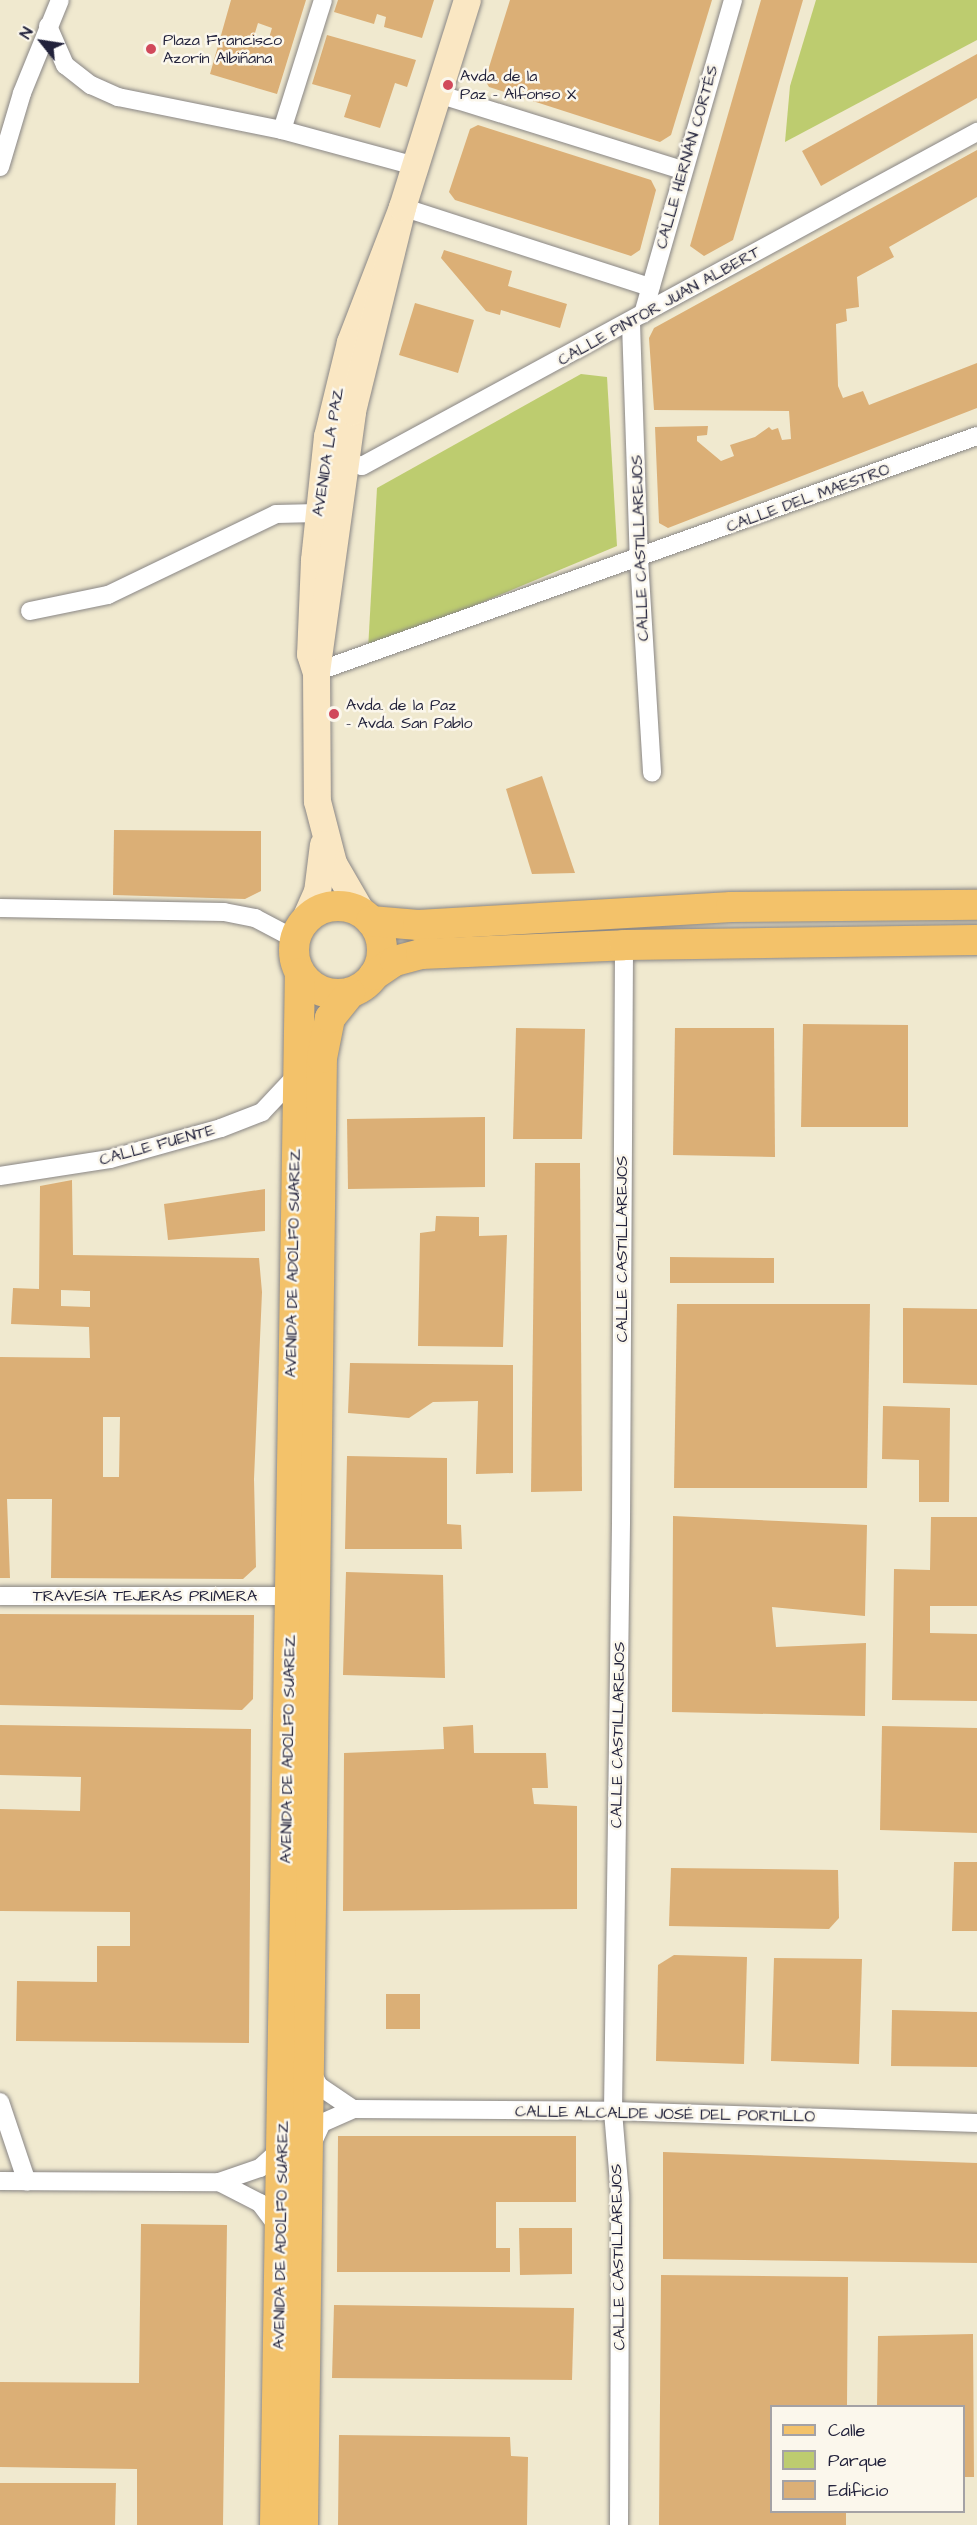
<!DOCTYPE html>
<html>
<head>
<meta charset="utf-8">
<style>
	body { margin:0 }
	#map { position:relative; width:977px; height:2525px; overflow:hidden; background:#f0e9cf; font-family:"Architects Daughter",sans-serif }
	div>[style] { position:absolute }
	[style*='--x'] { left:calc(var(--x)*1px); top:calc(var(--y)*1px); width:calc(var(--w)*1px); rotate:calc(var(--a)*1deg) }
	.green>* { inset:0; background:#bdcc6f }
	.building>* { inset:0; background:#dbaf76 }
	.roads { filter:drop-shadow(0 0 2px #898685) drop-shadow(0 0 2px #898685) }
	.minor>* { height:18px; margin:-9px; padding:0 9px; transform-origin:9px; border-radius:9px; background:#fff }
	.secondary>* { height:27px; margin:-13.5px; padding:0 13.5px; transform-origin:13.5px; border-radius:13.5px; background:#fae7c3 }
	.primary>* { height:30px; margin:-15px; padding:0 15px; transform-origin:15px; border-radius:15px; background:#f3c26a }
	.primary>.ring { margin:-15px; padding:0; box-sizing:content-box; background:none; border:30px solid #f3c26a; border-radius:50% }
	.dots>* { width:16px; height:16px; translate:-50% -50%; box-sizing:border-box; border:3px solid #fbf7ec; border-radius:50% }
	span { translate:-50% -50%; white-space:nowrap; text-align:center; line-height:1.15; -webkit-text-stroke:5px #fbf7ec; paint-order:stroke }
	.poi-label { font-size:16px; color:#22223b }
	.left { translate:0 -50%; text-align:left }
	.street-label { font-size:16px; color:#22223b }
	.legend { position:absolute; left:770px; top:2405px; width:195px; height:108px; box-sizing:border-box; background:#fbf7ec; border:2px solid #a4a2a5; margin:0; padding:8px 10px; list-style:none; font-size:18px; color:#22223b }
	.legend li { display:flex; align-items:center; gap:12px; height:30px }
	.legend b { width:30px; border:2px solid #a4a2a5 }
	.north { position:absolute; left:12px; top:12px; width:60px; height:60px; -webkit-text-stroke:4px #fbf7ec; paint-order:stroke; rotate:300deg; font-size:16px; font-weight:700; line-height:24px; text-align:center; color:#22223b }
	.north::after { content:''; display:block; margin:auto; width:21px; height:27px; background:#22223b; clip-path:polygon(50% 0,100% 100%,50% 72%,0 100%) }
</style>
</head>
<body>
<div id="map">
	<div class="green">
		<i style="clip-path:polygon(816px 0,977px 0,977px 40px,785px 142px,790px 86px)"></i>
		<i style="clip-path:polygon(581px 374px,607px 377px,617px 546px,368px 650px,377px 488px)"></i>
	</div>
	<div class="building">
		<i style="clip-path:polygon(evenodd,231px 0,306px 0,277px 94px,210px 74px,231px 0,258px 23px,272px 28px,268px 41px,254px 36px,258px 23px)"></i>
		<i style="clip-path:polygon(338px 0,434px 0,422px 38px,384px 27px,386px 17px,377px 14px,374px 24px,334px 12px)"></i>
		<i style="clip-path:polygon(510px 0,712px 0,671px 135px,660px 142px,489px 87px,485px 80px)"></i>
		<i style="clip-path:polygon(761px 0,803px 0,733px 240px,704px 256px,690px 246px)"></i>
		<i style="clip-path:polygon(327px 35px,416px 60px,407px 87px,395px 83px,380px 128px,344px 117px,351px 95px,312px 84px)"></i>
		<i style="clip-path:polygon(977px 54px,977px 98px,821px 186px,802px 151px)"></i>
		<i style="clip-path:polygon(478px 125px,651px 180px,656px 190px,640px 250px,631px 256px,455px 200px,449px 192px,470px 129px)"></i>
		<i style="clip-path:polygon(977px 150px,977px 197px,889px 247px,894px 257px,857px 277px,859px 307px,846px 309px,847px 321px,836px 324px,838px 386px,843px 398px,863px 391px,869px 405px,977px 363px,977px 408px,668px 528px,659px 523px,655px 427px,708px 426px,707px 435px,697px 436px,697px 441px,721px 461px,734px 456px,730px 445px,755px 437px,769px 427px,772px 430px,778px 428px,782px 440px,791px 439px,789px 411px,654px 410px,649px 338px,654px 328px)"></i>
		<i style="clip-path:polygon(444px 250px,512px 271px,508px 286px,567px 304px,560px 328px,501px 310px,500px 315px,486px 311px,441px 258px)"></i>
		<i style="clip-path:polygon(415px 303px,474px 320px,458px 373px,399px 355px)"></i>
		<i style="clip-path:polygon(542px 776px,575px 873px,532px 874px,506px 789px)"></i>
		<i style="clip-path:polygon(114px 830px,261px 831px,261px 891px,245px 899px,113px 895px)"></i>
		<i style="clip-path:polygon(803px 1024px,908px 1025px,908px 1127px,801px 1127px)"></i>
		<i style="clip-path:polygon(516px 1028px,585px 1029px,582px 1139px,513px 1139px)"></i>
		<i style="clip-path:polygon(675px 1028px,774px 1028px,775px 1157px,673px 1155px)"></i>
		<i style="clip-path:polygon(485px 1117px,485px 1187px,348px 1189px,347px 1119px)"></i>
		<i style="clip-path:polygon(535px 1163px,580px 1163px,582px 1491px,531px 1492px)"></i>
		<i style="clip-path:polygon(evenodd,72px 1180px,73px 1255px,259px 1258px,262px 1292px,254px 1479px,256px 1567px,243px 1579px,51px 1578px,52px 1499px,7px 1499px,10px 1578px,0 1578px,0 1357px,90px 1358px,89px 1327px,11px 1324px,13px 1288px,39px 1289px,40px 1186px,72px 1180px,61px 1290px,90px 1291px,90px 1307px,61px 1306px,61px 1290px,72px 1180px,103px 1417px,120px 1417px,119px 1477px,103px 1477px,103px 1417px)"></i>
		<i style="clip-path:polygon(265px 1189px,265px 1231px,168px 1240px,164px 1204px)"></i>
		<i style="clip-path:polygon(436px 1216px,479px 1217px,479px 1236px,507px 1235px,503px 1347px,418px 1346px,420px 1233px,435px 1231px)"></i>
		<i style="clip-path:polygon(670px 1257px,774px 1258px,774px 1283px,670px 1283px)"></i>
		<i style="clip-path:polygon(677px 1304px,870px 1304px,867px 1488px,674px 1488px)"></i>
		<i style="clip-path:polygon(903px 1308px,977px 1309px,977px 1385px,903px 1383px)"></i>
		<i style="clip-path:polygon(350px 1363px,513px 1365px,513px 1473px,476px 1474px,478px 1401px,433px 1402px,409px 1418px,348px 1413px)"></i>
		<i style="clip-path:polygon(883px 1406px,950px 1408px,949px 1502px,919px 1502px,919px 1460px,882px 1459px)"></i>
		<i style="clip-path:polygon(347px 1456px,447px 1458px,447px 1524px,461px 1525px,462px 1549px,345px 1549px)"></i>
		<i style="clip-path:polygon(673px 1516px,867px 1525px,865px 1616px,772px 1607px,776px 1647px,866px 1643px,865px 1716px,672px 1712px)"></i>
		<i style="clip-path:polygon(931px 1517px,977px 1517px,977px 1606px,930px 1606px,930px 1633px,977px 1634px,977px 1701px,892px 1700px,894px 1569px,930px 1570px)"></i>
		<i style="clip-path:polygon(346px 1572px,443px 1575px,445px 1678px,343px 1675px)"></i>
		<i style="clip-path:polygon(0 1614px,254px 1615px,253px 1699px,242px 1710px,0 1705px)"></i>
		<i style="clip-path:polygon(0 1725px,251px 1729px,249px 2043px,16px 2041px,17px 1981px,97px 1982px,97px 1946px,130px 1946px,130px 1912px,0 1911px,0 1809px,80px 1811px,81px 1777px,0 1775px)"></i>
		<i style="clip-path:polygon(473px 1725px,474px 1753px,546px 1753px,548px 1788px,532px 1788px,534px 1804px,577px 1806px,577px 1909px,343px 1911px,344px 1753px,444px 1749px,443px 1727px)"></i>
		<i style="clip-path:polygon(882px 1726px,977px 1728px,977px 1833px,880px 1830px)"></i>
		<i style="clip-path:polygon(954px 1862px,977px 1862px,977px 1931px,952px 1931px)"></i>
		<i style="clip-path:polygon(671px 1868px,838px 1870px,839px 1918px,829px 1929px,669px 1926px)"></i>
		<i style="clip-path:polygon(674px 1955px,747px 1957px,744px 2064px,656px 2061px,658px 1965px)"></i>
		<i style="clip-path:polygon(774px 1958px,862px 1959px,859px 2064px,771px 2061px)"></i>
		<i style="clip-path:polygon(386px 1994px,420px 1994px,420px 2029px,386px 2029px)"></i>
		<i style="clip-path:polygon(892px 2010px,977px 2012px,977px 2067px,891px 2066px)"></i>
		<i style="clip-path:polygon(338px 2136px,576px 2136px,576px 2202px,496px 2202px,496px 2248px,510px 2248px,510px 2272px,337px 2272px)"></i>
		<i style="clip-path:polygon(663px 2152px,977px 2163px,977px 2263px,663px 2259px)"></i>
		<i style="clip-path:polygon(141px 2224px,227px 2225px,223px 2525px,137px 2525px,137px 2469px,0 2467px,0 2382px,139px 2383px)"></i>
		<i style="clip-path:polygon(519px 2228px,572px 2228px,572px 2274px,520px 2275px)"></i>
		<i style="clip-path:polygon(661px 2275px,848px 2277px,847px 2406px,771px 2406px,771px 2511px,846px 2512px,846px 2525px,659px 2525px)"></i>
		<i style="clip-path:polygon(334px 2305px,574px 2308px,572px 2380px,332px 2378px)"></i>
		<i style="clip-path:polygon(973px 2334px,974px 2477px,964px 2477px,963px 2406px,877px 2406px,878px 2336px)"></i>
		<i style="clip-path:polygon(339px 2435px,510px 2437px,511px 2456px,528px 2457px,527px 2525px,338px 2525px)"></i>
		<i style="clip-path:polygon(0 2483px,116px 2483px,115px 2525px,0 2525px)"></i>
	</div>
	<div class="roads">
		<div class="minor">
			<i style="--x:48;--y:26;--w:43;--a:66.4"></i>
			<i style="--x:65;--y:65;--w:33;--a:38"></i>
			<i style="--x:91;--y:85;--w:30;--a:24"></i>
			<i style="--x:118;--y:97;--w:167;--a:11.4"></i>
			<i style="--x:282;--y:130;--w:138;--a:15.1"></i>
			<i style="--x:438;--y:94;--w:256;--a:17.3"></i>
			<i style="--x:282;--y:130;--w:136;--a:-72.5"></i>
			<i style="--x:0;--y:167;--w:77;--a:-73.4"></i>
			<i style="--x:22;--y:93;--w:100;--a:-67.8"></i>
			<i style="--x:402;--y:207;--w:261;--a:17.9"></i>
			<i style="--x:643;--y:314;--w:327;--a:-74"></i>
			<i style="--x:631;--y:323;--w:236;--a:88.1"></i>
			<i style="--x:639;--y:559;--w:214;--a:86.5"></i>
			<i style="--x:345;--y:452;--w:13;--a:58"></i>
			<i style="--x:352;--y:463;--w:10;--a:17"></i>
			<i style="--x:362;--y:466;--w:700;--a:-28.51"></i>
			<i style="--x:30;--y:611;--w:80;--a:-11.6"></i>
			<i style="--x:108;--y:595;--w:187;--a:-25.7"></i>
			<i style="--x:276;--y:514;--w:42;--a:-1.4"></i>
			<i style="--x:316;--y:672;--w:702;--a:-19.65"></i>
			<i style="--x:0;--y:908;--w:224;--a:1"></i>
			<i style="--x:224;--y:912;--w:32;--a:11"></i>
			<i style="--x:255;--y:918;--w:45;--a:27.7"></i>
			<i style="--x:0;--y:1176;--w:111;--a:-8.8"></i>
			<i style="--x:110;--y:1159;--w:115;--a:-15.6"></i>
			<i style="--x:221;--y:1128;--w:44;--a:-21.3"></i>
			<i style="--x:262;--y:1112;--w:48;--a:-46.7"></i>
			<i style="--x:0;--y:1596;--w:289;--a:0"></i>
			<i style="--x:311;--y:2071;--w:17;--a:62"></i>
			<i style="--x:319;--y:2086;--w:41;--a:34.1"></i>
			<i style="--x:0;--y:2102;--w:84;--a:71.4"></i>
			<i style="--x:312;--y:2144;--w:23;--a:-65"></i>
			<i style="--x:322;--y:2123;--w:34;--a:-24"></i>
			<i style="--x:353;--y:2109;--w:260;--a:0.4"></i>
			<i style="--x:613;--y:2111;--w:364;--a:1.9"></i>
			<i style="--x:0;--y:2181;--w:219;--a:0.3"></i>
			<i style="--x:219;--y:2182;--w:43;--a:-18.9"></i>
			<i style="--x:260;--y:2168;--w:31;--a:-42"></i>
			<i style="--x:219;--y:2182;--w:46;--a:27.1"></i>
			<i style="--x:260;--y:2203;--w:30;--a:53"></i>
			<i style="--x:619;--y:2525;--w:330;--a:-89.8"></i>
			<i style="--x:620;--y:2195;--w:84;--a:-94.8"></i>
			<i style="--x:613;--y:2111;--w:589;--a:-89.22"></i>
			<i style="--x:621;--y:1522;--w:577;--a:-89.7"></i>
		</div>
		<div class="secondary">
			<i style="--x:402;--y:207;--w:145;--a:111.1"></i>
			<i style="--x:350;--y:342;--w:97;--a:103.7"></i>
			<i style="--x:327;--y:436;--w:125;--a:96"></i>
			<i style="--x:314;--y:560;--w:94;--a:92.4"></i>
			<i style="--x:310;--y:654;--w:19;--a:72"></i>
			<i style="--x:316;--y:672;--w:263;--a:-82.1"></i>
			<i style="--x:352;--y:411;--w:210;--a:-76.2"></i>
			<i style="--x:402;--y:207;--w:217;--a:-72.6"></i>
			<i style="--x:316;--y:672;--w:129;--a:89.6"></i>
			<i style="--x:317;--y:801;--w:64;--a:75.5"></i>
			<i style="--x:333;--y:863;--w:58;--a:59.9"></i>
			<i style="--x:302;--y:925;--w:36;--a:-66"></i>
			<i style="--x:317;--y:892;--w:48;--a:-82.9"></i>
		</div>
		<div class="primary">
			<i class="ring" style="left:294px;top:906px;width:58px;height:58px"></i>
			<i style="--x:371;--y:921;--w:47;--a:4.9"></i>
			<i style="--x:418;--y:925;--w:314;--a:-3.3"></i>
			<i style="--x:731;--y:907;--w:246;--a:-0.5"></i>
			<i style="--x:374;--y:975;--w:25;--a:-34"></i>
			<i style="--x:395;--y:961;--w:27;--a:-15"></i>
			<i style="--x:421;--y:954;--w:203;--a:-2.5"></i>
			<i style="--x:624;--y:945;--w:353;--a:-0.8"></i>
			<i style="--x:275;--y:2525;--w:1552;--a:-89.08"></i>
			<i style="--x:303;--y:2525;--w:1467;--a:-89.26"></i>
			<i style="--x:322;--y:1058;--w:41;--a:-78.7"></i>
			<i style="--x:330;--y:1018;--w:32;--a:-51"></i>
		</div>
	</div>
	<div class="dots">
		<i style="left:151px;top:49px;background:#d1495b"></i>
		<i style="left:448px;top:85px;background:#d1495b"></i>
		<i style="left:334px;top:714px;background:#d1495b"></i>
	</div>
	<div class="poi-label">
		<span class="left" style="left:163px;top:49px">Plaza Francisco<br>Azorín Albiñana</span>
		<span class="left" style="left:460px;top:85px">Avda. de la<br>Paz - Alfonso X</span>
		<span class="left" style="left:346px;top:714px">Avda. de la Paz<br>- Avda. San Pablo</span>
	</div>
	<div class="street-label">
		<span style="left:687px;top:157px;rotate:-74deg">CALLE HERNÁN CORTÉS</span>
		<span style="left:659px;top:306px;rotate:-29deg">CALLE PINTOR JUAN ALBERT</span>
		<span style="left:328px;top:452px;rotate:-81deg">AVENIDA LA PAZ</span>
		<span style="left:808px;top:498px;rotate:-20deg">CALLE DEL MAESTRO</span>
		<span style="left:640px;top:548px;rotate:-92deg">CALLE CASTILLAREJOS</span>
		<span style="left:157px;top:1145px;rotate:-15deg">CALLE FUENTE</span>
		<span style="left:622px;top:1249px;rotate:-90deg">CALLE CASTILLAREJOS</span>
		<span style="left:293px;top:1263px;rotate:-89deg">AVENIDA DE ADOLFO SUAREZ</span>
		<span style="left:145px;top:1596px">TRAVESÍA TEJERAS PRIMERA</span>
		<span style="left:618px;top:1735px;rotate:-89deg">CALLE CASTILLAREJOS</span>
		<span style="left:288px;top:1749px;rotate:-89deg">AVENIDA DE ADOLFO SUAREZ</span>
		<span style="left:665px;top:2114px;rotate:1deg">CALLE ALCALDE JOSÉ DEL PORTILLO</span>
		<span style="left:281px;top:2235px;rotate:-89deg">AVENIDA DE ADOLFO SUAREZ</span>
		<span style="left:618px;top:2257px;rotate:-91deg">CALLE CASTILLAREJOS</span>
	</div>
	<ul class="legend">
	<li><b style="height:8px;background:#f3c26a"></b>Calle</li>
	<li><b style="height:16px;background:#bdcc6f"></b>Parque</li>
	<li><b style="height:16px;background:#dbaf76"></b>Edificio</li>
	</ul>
	<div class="north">N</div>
</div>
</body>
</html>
